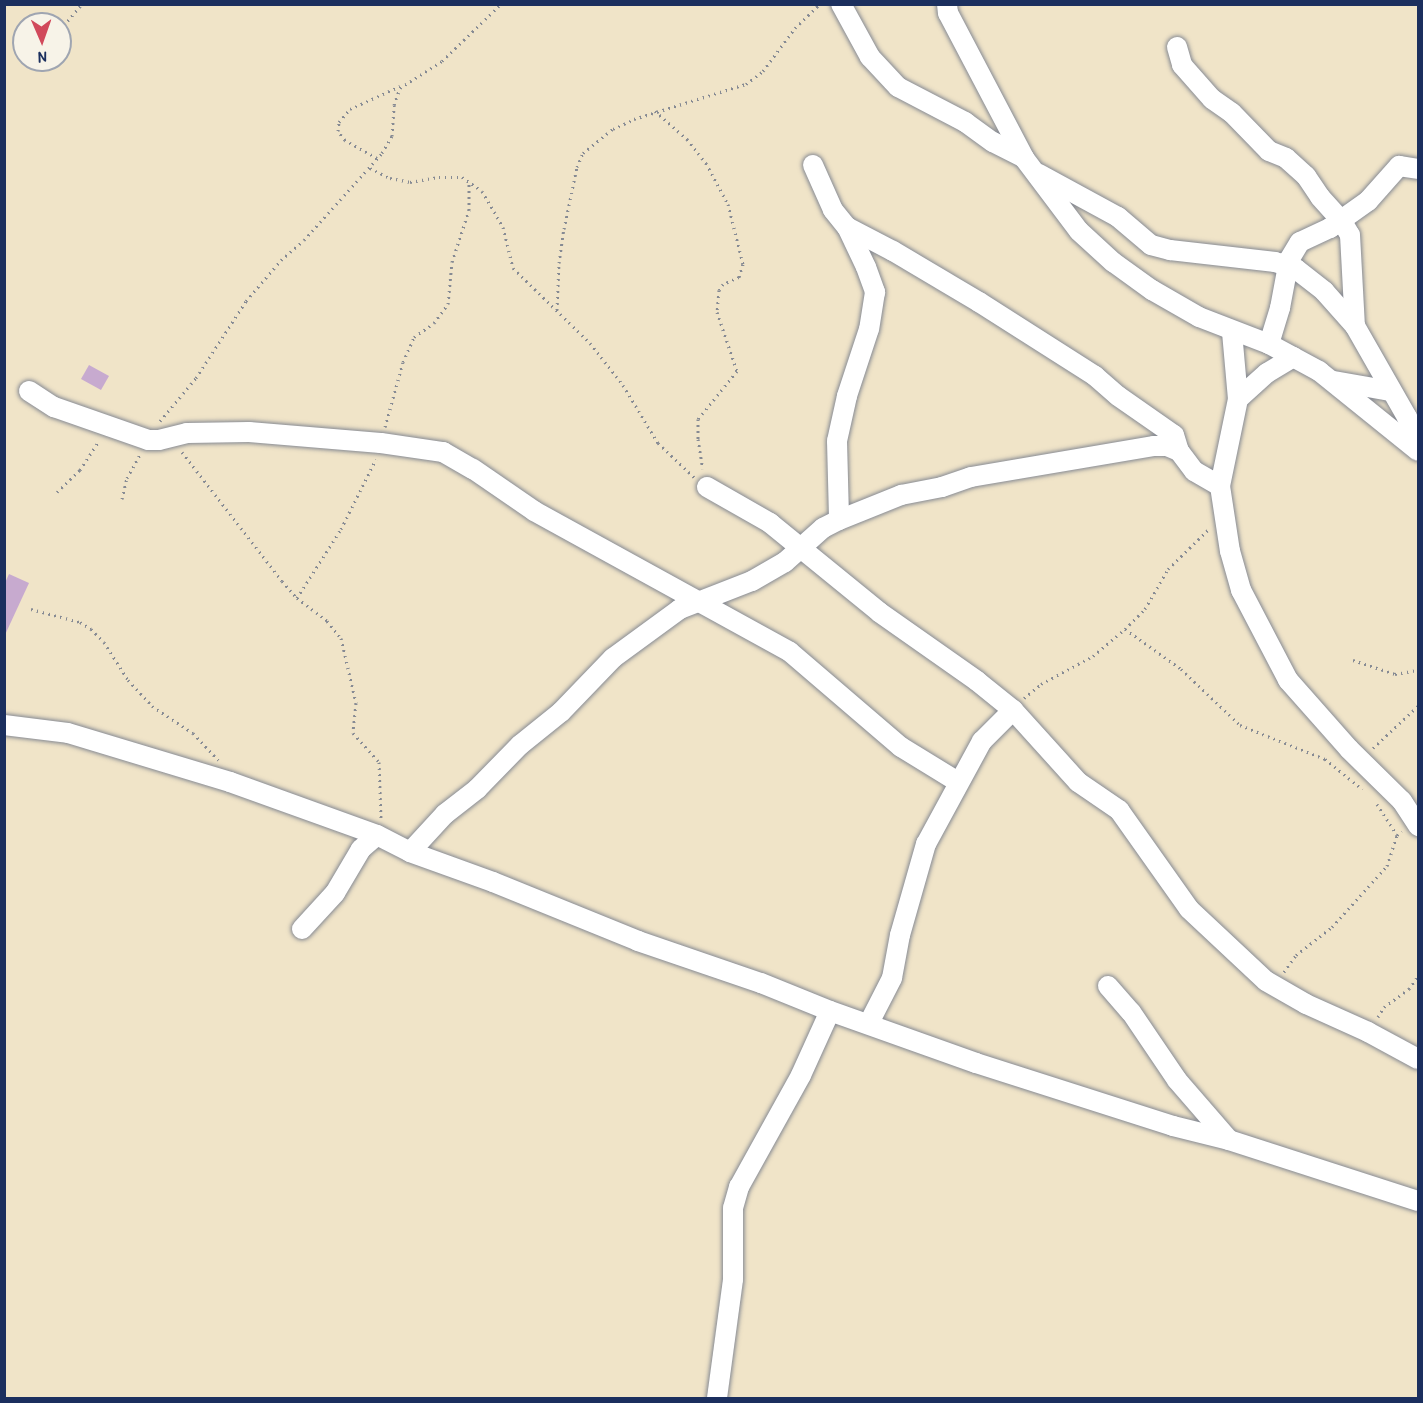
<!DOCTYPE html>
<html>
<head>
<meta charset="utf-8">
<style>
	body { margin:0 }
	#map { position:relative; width:1423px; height:1403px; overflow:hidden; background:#f0e4c8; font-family:"Patrick Hand",sans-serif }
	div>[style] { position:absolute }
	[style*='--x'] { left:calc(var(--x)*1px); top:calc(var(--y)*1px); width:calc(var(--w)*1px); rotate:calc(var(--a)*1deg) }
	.building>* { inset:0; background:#c7aacf }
	.path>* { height:3px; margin-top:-1.5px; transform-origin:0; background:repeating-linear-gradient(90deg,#868a93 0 1.5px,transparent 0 6px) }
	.roads { filter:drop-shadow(0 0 2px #868a93) drop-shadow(0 0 2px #868a93) }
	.minor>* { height:20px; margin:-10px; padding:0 10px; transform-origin:10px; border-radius:10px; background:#fff }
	span { translate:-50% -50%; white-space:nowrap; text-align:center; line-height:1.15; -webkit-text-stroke:6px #f7f3e8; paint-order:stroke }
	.frame { position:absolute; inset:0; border:6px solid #1b2f5e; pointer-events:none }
	.north { position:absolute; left:12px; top:12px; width:60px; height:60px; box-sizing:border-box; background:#f7f3e8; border:2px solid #9fa5b1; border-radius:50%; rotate:178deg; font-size:16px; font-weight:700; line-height:24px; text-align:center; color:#1b2f5e }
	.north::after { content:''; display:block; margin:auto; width:21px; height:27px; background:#d1495b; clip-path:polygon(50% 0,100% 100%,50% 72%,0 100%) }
</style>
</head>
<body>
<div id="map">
	<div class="building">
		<i style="clip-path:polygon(89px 365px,109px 376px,101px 390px,81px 379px)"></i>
		<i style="clip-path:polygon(9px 574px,29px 583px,4px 637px,4px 585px)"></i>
	</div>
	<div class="path">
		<i style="--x:60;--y:30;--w:34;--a:-50"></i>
		<i style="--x:655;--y:111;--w:43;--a:41.2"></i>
		<i style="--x:687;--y:139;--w:31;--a:52"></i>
		<i style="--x:706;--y:163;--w:47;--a:61.8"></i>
		<i style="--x:728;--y:204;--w:62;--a:76"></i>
		<i style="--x:743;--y:264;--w:14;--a:107"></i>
		<i style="--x:739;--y:277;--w:17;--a:156"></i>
		<i style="--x:723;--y:284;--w:7;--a:124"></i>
		<i style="--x:719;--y:290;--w:22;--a:95"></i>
		<i style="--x:717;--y:312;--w:62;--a:71.3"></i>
		<i style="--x:737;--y:371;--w:62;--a:129.1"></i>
		<i style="--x:698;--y:419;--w:20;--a:90"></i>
		<i style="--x:698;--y:439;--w:30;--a:81"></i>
		<i style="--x:377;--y:158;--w:37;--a:-151"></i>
		<i style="--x:345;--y:140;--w:11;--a:-128"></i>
		<i style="--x:338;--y:131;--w:9;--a:-84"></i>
		<i style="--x:339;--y:122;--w:17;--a:-50"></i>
		<i style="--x:350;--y:109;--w:55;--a:-24.7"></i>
		<i style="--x:370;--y:168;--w:22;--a:27"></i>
		<i style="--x:390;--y:178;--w:20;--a:11"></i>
		<i style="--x:410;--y:182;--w:29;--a:-10"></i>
		<i style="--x:439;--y:177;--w:23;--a:0"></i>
		<i style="--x:462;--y:177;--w:24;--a:35"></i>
		<i style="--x:482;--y:191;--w:42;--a:59.7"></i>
		<i style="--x:503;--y:227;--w:42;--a:76.3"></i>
		<i style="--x:513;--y:268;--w:107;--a:44.2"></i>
		<i style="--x:590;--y:343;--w:53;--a:51.8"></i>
		<i style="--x:623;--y:385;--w:68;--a:58.9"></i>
		<i style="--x:658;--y:443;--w:50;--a:43.4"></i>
		<i style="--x:557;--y:310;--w:47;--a:-87.6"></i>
		<i style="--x:559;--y:263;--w:34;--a:-82"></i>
		<i style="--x:564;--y:229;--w:63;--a:-78.2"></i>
		<i style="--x:577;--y:167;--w:15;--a:-67"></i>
		<i style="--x:583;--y:153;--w:38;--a:-39"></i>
		<i style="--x:613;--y:129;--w:23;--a:-25"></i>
		<i style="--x:634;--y:119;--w:117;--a:-17.4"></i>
		<i style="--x:746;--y:84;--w:21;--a:-37"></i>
		<i style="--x:763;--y:71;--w:54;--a:-53.3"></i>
		<i style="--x:795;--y:28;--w:35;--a:-44"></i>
		<i style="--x:160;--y:421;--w:56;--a:-50.1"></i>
		<i style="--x:196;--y:378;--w:92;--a:-57"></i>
		<i style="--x:246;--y:301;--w:54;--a:-49.5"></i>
		<i style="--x:281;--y:260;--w:30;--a:-41"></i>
		<i style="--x:304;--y:240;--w:117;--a:-48.1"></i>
		<i style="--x:382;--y:153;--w:20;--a:-60"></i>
		<i style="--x:392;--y:136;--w:31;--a:-86"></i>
		<i style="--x:394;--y:105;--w:18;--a:-71"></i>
		<i style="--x:400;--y:88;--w:50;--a:-32.7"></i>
		<i style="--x:442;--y:61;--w:82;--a:-44"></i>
		<i style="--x:385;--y:427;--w:67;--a:-74.5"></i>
		<i style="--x:403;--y:362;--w:27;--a:-66"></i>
		<i style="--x:414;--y:337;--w:24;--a:-35"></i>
		<i style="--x:434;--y:323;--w:24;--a:-54"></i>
		<i style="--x:448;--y:304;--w:42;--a:-84.6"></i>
		<i style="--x:452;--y:262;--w:55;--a:-71.9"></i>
		<i style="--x:469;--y:210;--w:29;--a:-90"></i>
		<i style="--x:182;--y:452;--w:163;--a:52.2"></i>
		<i style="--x:282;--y:581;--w:23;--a:49"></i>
		<i style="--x:297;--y:598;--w:38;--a:37"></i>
		<i style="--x:327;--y:621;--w:22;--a:51"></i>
		<i style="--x:341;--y:638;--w:67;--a:77"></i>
		<i style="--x:356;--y:703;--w:30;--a:96"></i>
		<i style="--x:353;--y:733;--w:39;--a:48"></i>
		<i style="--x:379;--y:762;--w:56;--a:88"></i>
		<i style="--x:57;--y:492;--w:32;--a:-44"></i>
		<i style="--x:80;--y:470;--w:33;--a:-57"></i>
		<i style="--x:122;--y:499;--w:22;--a:-77"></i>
		<i style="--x:127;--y:478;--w:26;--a:-61"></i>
		<i style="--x:297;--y:598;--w:82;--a:-57.5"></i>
		<i style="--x:341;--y:529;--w:78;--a:-63.4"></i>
		<i style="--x:31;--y:609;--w:51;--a:14.9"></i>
		<i style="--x:80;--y:622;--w:13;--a:32"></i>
		<i style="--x:91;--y:629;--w:18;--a:45"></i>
		<i style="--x:104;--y:642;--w:45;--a:57.7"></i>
		<i style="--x:128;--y:680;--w:35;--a:47"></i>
		<i style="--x:152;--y:706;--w:49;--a:33.4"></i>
		<i style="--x:193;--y:733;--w:37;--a:47"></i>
		<i style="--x:1125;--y:629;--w:69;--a:35.5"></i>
		<i style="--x:1181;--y:669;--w:81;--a:43.5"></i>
		<i style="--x:1240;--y:725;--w:92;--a:21.8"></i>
		<i style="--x:1325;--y:759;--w:48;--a:39"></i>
		<i style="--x:1353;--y:660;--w:44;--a:18.4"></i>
		<i style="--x:1395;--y:674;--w:23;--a:-10"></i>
		<i style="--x:1024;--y:698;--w:22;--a:-39"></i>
		<i style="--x:1041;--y:684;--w:59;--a:-28.3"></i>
		<i style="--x:1093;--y:656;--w:42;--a:-40.2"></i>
		<i style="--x:1125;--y:629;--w:28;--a:-45"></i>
		<i style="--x:1145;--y:609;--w:46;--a:-60.1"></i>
		<i style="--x:1168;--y:569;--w:57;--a:-44.3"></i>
		<i style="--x:1373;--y:748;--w:62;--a:-43"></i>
		<i style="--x:1377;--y:804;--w:37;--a:57"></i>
		<i style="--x:1284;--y:972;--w:21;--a:-55"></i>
		<i style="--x:1296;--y:955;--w:46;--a:-37.9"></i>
		<i style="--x:1332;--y:927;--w:82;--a:-48"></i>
		<i style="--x:1387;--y:866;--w:33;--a:-72"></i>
		<i style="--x:1397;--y:835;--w:6;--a:-39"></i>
		<i style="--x:1378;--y:1017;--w:12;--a:-59"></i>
		<i style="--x:1384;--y:1007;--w:31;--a:-36"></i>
		<i style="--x:1409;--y:989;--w:16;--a:-55"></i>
	</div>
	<div class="roads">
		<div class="minor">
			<i style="--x:841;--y:4;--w:60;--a:61.3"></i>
			<i style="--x:870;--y:57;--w:41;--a:47"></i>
			<i style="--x:898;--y:87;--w:76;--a:27.6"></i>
			<i style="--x:965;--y:122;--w:34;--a:36"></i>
			<i style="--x:993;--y:142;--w:35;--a:27"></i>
			<i style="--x:947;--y:4;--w:9;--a:84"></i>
			<i style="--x:948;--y:13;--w:164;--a:62.3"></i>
			<i style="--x:1024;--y:158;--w:91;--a:53"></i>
			<i style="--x:1079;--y:231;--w:46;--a:42.4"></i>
			<i style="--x:1113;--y:262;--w:48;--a:35.7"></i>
			<i style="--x:1152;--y:290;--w:54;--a:29.9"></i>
			<i style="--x:1199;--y:317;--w:75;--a:21.1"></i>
			<i style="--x:1269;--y:344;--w:57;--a:28.4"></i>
			<i style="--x:1319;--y:371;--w:127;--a:38.9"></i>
			<i style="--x:1177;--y:47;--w:19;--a:74"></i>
			<i style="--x:1182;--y:65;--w:45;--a:48.6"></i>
			<i style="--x:1212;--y:99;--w:24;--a:35"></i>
			<i style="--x:1232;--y:113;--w:53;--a:45.8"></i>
			<i style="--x:1269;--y:151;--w:18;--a:22"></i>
			<i style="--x:1286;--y:158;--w:27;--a:42"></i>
			<i style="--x:1306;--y:176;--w:25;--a:56"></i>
			<i style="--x:1320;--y:197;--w:31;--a:48"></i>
			<i style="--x:1341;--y:220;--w:17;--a:59"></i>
			<i style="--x:1350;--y:235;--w:91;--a:86.9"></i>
			<i style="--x:1355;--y:326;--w:105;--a:60.3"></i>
			<i style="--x:1407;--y:417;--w:33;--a:70"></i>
			<i style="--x:813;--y:165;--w:49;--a:66"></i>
			<i style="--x:833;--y:210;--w:22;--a:51"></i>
			<i style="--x:847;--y:227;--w:44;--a:64.6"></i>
			<i style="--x:866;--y:267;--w:27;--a:70"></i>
			<i style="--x:875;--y:292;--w:37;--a:99"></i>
			<i style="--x:869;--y:329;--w:71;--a:108.2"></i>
			<i style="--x:847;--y:396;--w:46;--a:102.5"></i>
			<i style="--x:837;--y:441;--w:79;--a:88.5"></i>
			<i style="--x:1039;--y:174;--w:90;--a:28.6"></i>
			<i style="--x:1118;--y:217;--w:43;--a:40.3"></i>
			<i style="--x:1151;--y:245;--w:20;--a:15"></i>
			<i style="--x:1170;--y:250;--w:106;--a:6.5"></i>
			<i style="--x:1275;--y:262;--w:22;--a:18"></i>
			<i style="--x:1296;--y:269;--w:36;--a:38"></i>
			<i style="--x:1324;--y:291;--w:47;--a:48.5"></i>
			<i style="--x:847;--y:227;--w:52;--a:27.6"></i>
			<i style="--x:893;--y:251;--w:100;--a:30.7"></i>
			<i style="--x:979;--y:302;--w:138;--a:32.5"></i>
			<i style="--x:1095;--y:376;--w:30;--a:41"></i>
			<i style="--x:1118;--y:396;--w:68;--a:34.9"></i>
			<i style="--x:1174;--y:435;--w:17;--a:73"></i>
			<i style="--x:1232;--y:332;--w:67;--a:84.9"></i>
			<i style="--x:1238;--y:399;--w:89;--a:101.7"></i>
			<i style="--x:1220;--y:486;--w:66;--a:81.3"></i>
			<i style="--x:1230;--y:551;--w:41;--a:74.2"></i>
			<i style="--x:1241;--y:590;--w:102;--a:62.4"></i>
			<i style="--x:1288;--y:680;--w:92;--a:48.5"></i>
			<i style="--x:1349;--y:749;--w:74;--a:44.5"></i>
			<i style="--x:1402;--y:801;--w:30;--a:57"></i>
			<i style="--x:1269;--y:344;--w:38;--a:-73"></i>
			<i style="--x:1280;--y:308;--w:49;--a:-79.4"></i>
			<i style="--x:1289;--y:260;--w:21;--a:-59"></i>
			<i style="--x:1300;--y:242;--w:33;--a:-25"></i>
			<i style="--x:1330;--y:228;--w:47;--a:-35.4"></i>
			<i style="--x:1368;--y:201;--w:47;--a:-48.5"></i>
			<i style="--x:1399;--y:166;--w:19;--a:9"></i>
			<i style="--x:1334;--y:381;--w:58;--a:10"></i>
			<i style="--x:29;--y:391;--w:30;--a:33"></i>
			<i style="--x:54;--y:407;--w:100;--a:19.3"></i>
			<i style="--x:148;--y:440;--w:11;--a:0"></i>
			<i style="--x:159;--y:440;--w:29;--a:-14"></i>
			<i style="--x:187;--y:433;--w:62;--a:-0.9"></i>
			<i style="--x:249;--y:432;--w:132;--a:4.8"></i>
			<i style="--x:381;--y:443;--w:63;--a:8.3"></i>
			<i style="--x:443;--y:452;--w:34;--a:30"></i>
			<i style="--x:473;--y:469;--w:74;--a:34.5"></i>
			<i style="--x:534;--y:511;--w:292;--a:28.8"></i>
			<i style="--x:790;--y:652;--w:146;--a:40.6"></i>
			<i style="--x:901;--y:747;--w:67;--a:31.6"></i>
			<i style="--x:1238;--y:399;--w:39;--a:-42"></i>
			<i style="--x:1267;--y:373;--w:31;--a:-31"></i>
			<i style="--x:707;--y:487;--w:73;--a:29.7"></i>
			<i style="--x:770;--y:523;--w:141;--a:39.2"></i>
			<i style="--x:879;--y:612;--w:120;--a:35.1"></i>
			<i style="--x:977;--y:681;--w:46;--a:38.9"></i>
			<i style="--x:1013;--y:710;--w:97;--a:47.9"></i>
			<i style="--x:1078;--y:782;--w:50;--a:34.3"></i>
			<i style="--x:1119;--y:810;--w:121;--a:54.7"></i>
			<i style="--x:1189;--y:909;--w:105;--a:43.1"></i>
			<i style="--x:1266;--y:981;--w:46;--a:29.9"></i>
			<i style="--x:1306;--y:1004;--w:68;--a:24.3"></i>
			<i style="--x:1368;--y:1032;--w:57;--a:28.4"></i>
			<i style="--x:4;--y:725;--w:64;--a:7.1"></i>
			<i style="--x:68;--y:733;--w:169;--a:16.8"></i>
			<i style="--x:230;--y:782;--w:156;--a:19.8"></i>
			<i style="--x:377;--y:835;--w:37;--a:27"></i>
			<i style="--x:410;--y:852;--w:88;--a:19.9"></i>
			<i style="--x:493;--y:882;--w:157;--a:22.1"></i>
			<i style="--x:638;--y:941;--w:130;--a:18.9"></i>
			<i style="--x:761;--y:983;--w:74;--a:22.1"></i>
			<i style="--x:830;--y:1011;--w:155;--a:19.6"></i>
			<i style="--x:976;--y:1063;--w:207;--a:17.7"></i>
			<i style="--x:1173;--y:1126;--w:58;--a:14"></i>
			<i style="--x:1229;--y:1140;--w:199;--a:17.9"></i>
			<i style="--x:410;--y:852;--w:52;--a:-47.4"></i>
			<i style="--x:445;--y:814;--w:41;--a:-38"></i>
			<i style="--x:477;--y:789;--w:62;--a:-45.7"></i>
			<i style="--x:520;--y:745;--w:53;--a:-38.8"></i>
			<i style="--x:561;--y:712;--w:75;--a:-46.1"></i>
			<i style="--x:613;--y:658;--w:83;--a:-36.2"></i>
			<i style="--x:680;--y:609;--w:77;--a:-21.3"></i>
			<i style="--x:752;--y:581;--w:38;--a:-30"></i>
			<i style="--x:785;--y:562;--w:51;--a:-41.8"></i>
			<i style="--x:823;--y:528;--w:18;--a:-27"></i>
			<i style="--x:839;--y:520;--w:67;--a:-22"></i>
			<i style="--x:901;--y:495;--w:42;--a:-11"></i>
			<i style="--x:942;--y:487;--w:31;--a:-19"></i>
			<i style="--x:971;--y:477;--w:186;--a:-9.6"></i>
			<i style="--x:1154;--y:446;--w:13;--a:0"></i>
			<i style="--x:1167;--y:446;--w:13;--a:23"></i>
			<i style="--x:1179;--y:451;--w:25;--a:53"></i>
			<i style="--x:1194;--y:471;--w:30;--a:30"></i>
			<i style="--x:302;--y:929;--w:49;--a:-47.5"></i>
			<i style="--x:335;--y:893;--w:51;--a:-59.4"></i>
			<i style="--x:361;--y:849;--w:21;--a:-41"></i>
			<i style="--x:1108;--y:986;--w:35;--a:49"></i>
			<i style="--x:1131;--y:1012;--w:82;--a:55.9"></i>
			<i style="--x:1177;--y:1080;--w:79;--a:49.1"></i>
			<i style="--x:869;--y:1023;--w:51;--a:-62.9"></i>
			<i style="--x:892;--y:978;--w:44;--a:-79.5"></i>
			<i style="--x:900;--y:935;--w:95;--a:-74.1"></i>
			<i style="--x:926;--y:844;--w:117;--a:-61.5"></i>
			<i style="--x:982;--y:741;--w:44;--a:-45"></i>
			<i style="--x:717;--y:1398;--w:120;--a:-82.3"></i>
			<i style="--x:733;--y:1279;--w:71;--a:-90"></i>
			<i style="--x:733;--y:1208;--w:22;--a:-74"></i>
			<i style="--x:739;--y:1187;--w:128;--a:-61"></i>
			<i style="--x:801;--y:1075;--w:70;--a:-65.6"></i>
		</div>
	</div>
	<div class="frame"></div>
	<div class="north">N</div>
</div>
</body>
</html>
